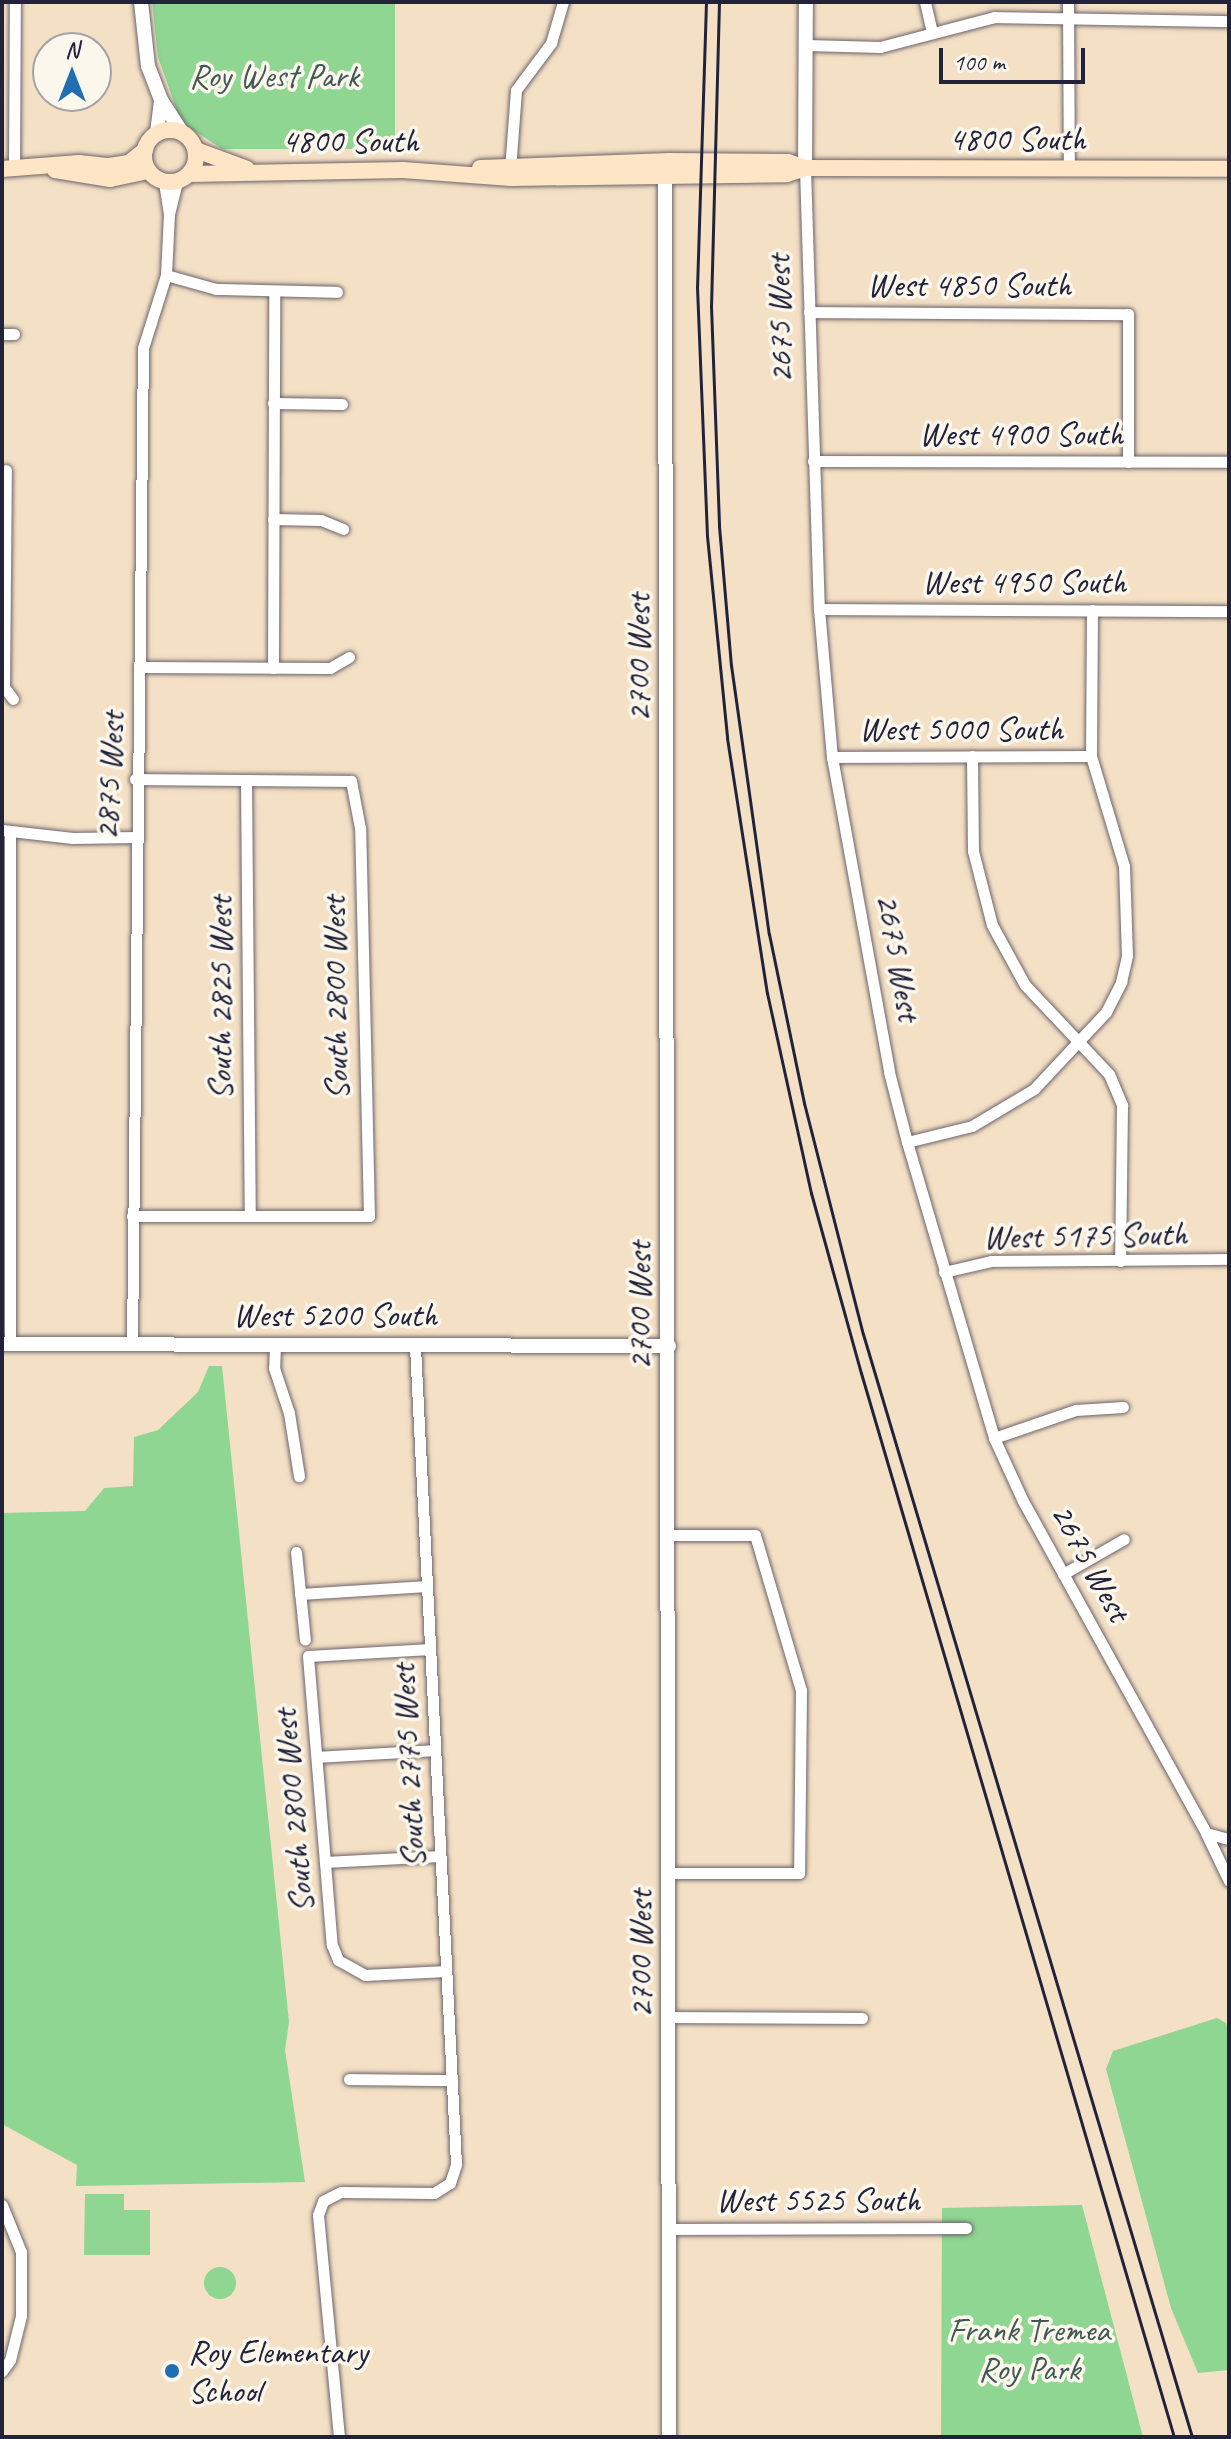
<!DOCTYPE html>
<html>
<head>
<meta charset="utf-8">
<style>
	body { margin:0 }
	#map { position:relative; width:1231px; height:2439px; overflow:hidden; background:#f4e0c5; font-family:Caveat,sans-serif }
	div>[style] { position:absolute }
	[style*='--x'] { left:calc(var(--x)*1px); top:calc(var(--y)*1px); width:calc(var(--w)*1px); rotate:calc(var(--a)*1deg) }
	.green>* { inset:0; background:#8ed691 }
	.round { border-radius:50% }
	.roads { filter:drop-shadow(0 0 2px #6c646b) drop-shadow(0 0 2px #6c646b) }
	.minor>* { height:11px; margin:-5.5px; padding:0 5.5px; transform-origin:5.5px; border-radius:5.5px; background:#fff }
	.tertiary>* { height:14px; margin:-7px; padding:0 7px; transform-origin:7px; border-radius:7px; background:#fff }
	.secondary>* { height:16px; margin:-8px; padding:0 8px; transform-origin:8px; border-radius:8px; background:#fde5c5 }
	.secondary>.ring { margin:-8px; padding:0; box-sizing:content-box; background:none; border:16px solid #fde5c5; border-radius:50% }
	.rail>* { height:3px; margin:-1.5px; padding:0 1.5px; transform-origin:1.5px; border-radius:1.5px; background:#22223b }
	.dots>* { width:22px; height:22px; translate:-50% -50%; box-sizing:border-box; border:4px solid #fbf7ec; border-radius:50% }
	span { translate:-50% -50%; white-space:nowrap; text-align:center; line-height:1.15; -webkit-text-stroke:7px #fbf7ec; paint-order:stroke }
	.park-label { font-size:34px; color:#425855 }
	.street-label { font-size:34px; color:#22223b }
	.poi-label { font-size:34px; color:#22223b }
	.left { translate:0 -50%; text-align:left }
	.frame { position:absolute; inset:0; border:4px solid #22223b; pointer-events:none }
	.north { position:absolute; left:32px; top:32px; width:80px; height:80px; box-sizing:border-box; background:#fbf7ec; border:2px solid #a4a2a5; border-radius:50%; rotate:0deg; font-size:22px; font-weight:700; line-height:32px; text-align:center; color:#22223b }
	.north::after { content:''; display:block; margin:auto; width:28px; height:36px; background:#1f6fb2; clip-path:polygon(50% 0,100% 100%,50% 72%,0 100%) }
	.scale { position:absolute; left:939px; top:48px; width:146px; height:36px; box-sizing:border-box; border:4px solid #22223b; border-top:0; padding-left:10px; font-size:24px; line-height:28px; white-space:nowrap; color:#22223b; -webkit-text-stroke:6px #fbf7ec; paint-order:stroke }
</style>
</head>
<body>
<div id="map">
	<div class="green">
		<i style="clip-path:polygon(152px 2px,395px 2px,395px 149px,222px 149px,181px 122px,158px 57px)"></i>
		<i style="clip-path:polygon(209px 1366px,222px 1366px,289px 2022px,285px 2050px,305px 2182px,76px 2186px,77px 2165px,2px 2124px,2px 1513px,85px 1511px,104px 1488px,133px 1486px,134px 1437px,158px 1430px,198px 1392px)"></i>
		<i style="clip-path:polygon(1217px 2018px,1226px 2023px,1229px 2036px,1229px 2370px,1198px 2373px,1171px 2308px,1106px 2069px,1113px 2051px)"></i>
		<i style="clip-path:polygon(85px 2194px,124px 2194px,124px 2210px,150px 2210px,150px 2255px,84px 2255px)"></i>
		<i style="clip-path:polygon(1082px 2205px,1143px 2437px,941px 2437px,942px 2208px)"></i>
		<i class="round" style="left:204px;top:2267px;width:32px;height:32px"></i>
	</div>
	<div class="roads">
		<div class="minor">
			<i style="--x:925;--y:2;--w:32;--a:77"></i>
			<i style="--x:1068;--y:2;--w:167;--a:89.7"></i>
			<i style="--x:806;--y:45;--w:74;--a:1.5"></i>
			<i style="--x:880;--y:47;--w:118;--a:-14.7"></i>
			<i style="--x:994;--y:17;--w:235;--a:1"></i>
			<i style="--x:805;--y:168;--w:441;--a:88.2"></i>
			<i style="--x:819;--y:609;--w:149;--a:85"></i>
			<i style="--x:832;--y:757;--w:320;--a:79.7"></i>
			<i style="--x:889;--y:1072;--w:72;--a:75.6"></i>
			<i style="--x:907;--y:1142;--w:309;--a:73.6"></i>
			<i style="--x:994;--y:1438;--w:69;--a:65.3"></i>
			<i style="--x:1023;--y:1501;--w:379;--a:61.1"></i>
			<i style="--x:1206;--y:1833;--w:24;--a:15"></i>
			<i style="--x:14;--y:169;--w:167;--a:-89.7"></i>
			<i style="--x:510;--y:170;--w:80;--a:-85.7"></i>
			<i style="--x:516;--y:90;--w:59;--a:-53.3"></i>
			<i style="--x:551;--y:43;--w:43;--a:-73.7"></i>
			<i style="--x:169;--y:214;--w:33;--a:-76"></i>
			<i style="--x:166;--y:275;--w:52;--a:15.6"></i>
			<i style="--x:216;--y:289;--w:121;--a:1.4"></i>
			<i style="--x:809;--y:312;--w:319;--a:0.4"></i>
			<i style="--x:1128;--y:314;--w:148;--a:90"></i>
			<i style="--x:2;--y:334;--w:12;--a:0"></i>
			<i style="--x:273;--y:403;--w:69;--a:0.8"></i>
			<i style="--x:813;--y:461;--w:416;--a:0.1"></i>
			<i style="--x:273;--y:519;--w:48;--a:1.2"></i>
			<i style="--x:321;--y:520;--w:24;--a:22"></i>
			<i style="--x:819;--y:609;--w:410;--a:0.3"></i>
			<i style="--x:142;--y:667;--w:188;--a:0.3"></i>
			<i style="--x:330;--y:668;--w:22;--a:-30"></i>
			<i style="--x:273;--y:668;--w:377;--a:-89.8"></i>
			<i style="--x:4;--y:687;--w:217;--a:-89.5"></i>
			<i style="--x:4;--y:687;--w:15;--a:53"></i>
			<i style="--x:972;--y:756;--w:95;--a:89.4"></i>
			<i style="--x:973;--y:851;--w:76;--a:75.6"></i>
			<i style="--x:992;--y:925;--w:68;--a:61.2"></i>
			<i style="--x:1025;--y:985;--w:122;--a:46.7"></i>
			<i style="--x:1109;--y:1074;--w:34;--a:67"></i>
			<i style="--x:1122;--y:1105;--w:156;--a:90.7"></i>
			<i style="--x:832;--y:757;--w:259;--a:-0.2"></i>
			<i style="--x:246;--y:780;--w:436;--a:89.5"></i>
			<i style="--x:2;--y:830;--w:71;--a:6.4"></i>
			<i style="--x:73;--y:838;--w:62;--a:-0.9"></i>
			<i style="--x:907;--y:1142;--w:67;--a:-13.8"></i>
			<i style="--x:972;--y:1126;--w:72;--a:-30.8"></i>
			<i style="--x:1034;--y:1089;--w:105;--a:-46.9"></i>
			<i style="--x:1106;--y:1012;--w:34;--a:-63"></i>
			<i style="--x:1121;--y:982;--w:27;--a:-77"></i>
			<i style="--x:1127;--y:956;--w:90;--a:-91.9"></i>
			<i style="--x:1124;--y:866;--w:115;--a:-106.7"></i>
			<i style="--x:1091;--y:756;--w:146;--a:-89.6"></i>
			<i style="--x:132;--y:1216;--w:237;--a:0"></i>
			<i style="--x:369;--y:1216;--w:388;--a:-91.3"></i>
			<i style="--x:360;--y:828;--w:48;--a:-100.8"></i>
			<i style="--x:351;--y:781;--w:216;--a:-179.5"></i>
			<i style="--x:944;--y:1272;--w:48;--a:-13.2"></i>
			<i style="--x:991;--y:1261;--w:238;--a:-0.5"></i>
			<i style="--x:10;--y:1344;--w:513;--a:-90"></i>
			<i style="--x:132;--y:1345;--w:997;--a:-89.37"></i>
			<i style="--x:143;--y:348;--w:77;--a:-72.5"></i>
			<i style="--x:166;--y:275;--w:61;--a:-87.2"></i>
			<i style="--x:169;--y:214;--w:32;--a:-99"></i>
			<i style="--x:275;--y:1345;--w:23;--a:92"></i>
			<i style="--x:274;--y:1368;--w:47;--a:71.6"></i>
			<i style="--x:289;--y:1413;--w:64;--a:81"></i>
			<i style="--x:994;--y:1438;--w:87;--a:-18.9"></i>
			<i style="--x:1076;--y:1410;--w:47;--a:-3.7"></i>
			<i style="--x:669;--y:1535;--w:86;--a:0"></i>
			<i style="--x:755;--y:1535;--w:162;--a:73.5"></i>
			<i style="--x:801;--y:1690;--w:183;--a:90.6"></i>
			<i style="--x:799;--y:1873;--w:130;--a:180"></i>
			<i style="--x:296;--y:1552;--w:88;--a:84.2"></i>
			<i style="--x:1063;--y:1574;--w:70;--a:-29.8"></i>
			<i style="--x:300;--y:1594;--w:127;--a:-3.6"></i>
			<i style="--x:430;--y:1649;--w:122;--a:176.7"></i>
			<i style="--x:308;--y:1656;--w:290;--a:85.3"></i>
			<i style="--x:332;--y:1945;--w:16;--a:68"></i>
			<i style="--x:338;--y:1960;--w:31;--a:29"></i>
			<i style="--x:365;--y:1975;--w:81;--a:-2.8"></i>
			<i style="--x:317;--y:1757;--w:118;--a:-3.4"></i>
			<i style="--x:1206;--y:1833;--w:53;--a:64.4"></i>
			<i style="--x:325;--y:1862;--w:115;--a:-3"></i>
			<i style="--x:670;--y:2017;--w:192;--a:0.3"></i>
			<i style="--x:349;--y:2079;--w:103;--a:0.6"></i>
			<i style="--x:2;--y:2205;--w:51;--a:68"></i>
			<i style="--x:21;--y:2252;--w:64;--a:90"></i>
			<i style="--x:21;--y:2316;--w:45;--a:104"></i>
			<i style="--x:10;--y:2360;--w:14;--a:126"></i>
			<i style="--x:670;--y:2229;--w:296;--a:-0.2"></i>
			<i style="--x:339;--y:2437;--w:223;--a:-95.4"></i>
			<i style="--x:318;--y:2215;--w:15;--a:-70"></i>
			<i style="--x:323;--y:2201;--w:20;--a:-27"></i>
			<i style="--x:341;--y:2192;--w:93;--a:0.6"></i>
			<i style="--x:434;--y:2193;--w:19;--a:-32"></i>
			<i style="--x:450;--y:2183;--w:20;--a:-72"></i>
			<i style="--x:456;--y:2164;--w:820;--a:-92.87"></i>
		</div>
		<div class="tertiary">
			<i style="--x:141;--y:2;--w:64;--a:83.8"></i>
			<i style="--x:148;--y:66;--w:36;--a:69"></i>
			<i style="--x:161;--y:100;--w:40;--a:57.1"></i>
			<i style="--x:157;--y:133;--w:33;--a:-83"></i>
			<i style="--x:805;--y:168;--w:166;--a:-89.7"></i>
			<i style="--x:665;--y:174;--w:2263;--a:89.9"></i>
			<i style="--x:2;--y:1344;--w:667;--a:0.17"></i>
		</div>
		<div class="secondary">
			<i class="ring" style="left:144px;top:130px;width:36px;height:36px"></i>
			<i style="--x:196;--y:150;--w:54;--a:20.4"></i>
			<i style="--x:480;--y:168;--w:189;--a:-2.1"></i>
			<i style="--x:669;--y:161;--w:119;--a:0.5"></i>
			<i style="--x:788;--y:162;--w:18;--a:19"></i>
			<i style="--x:2;--y:169;--w:77;--a:-4.5"></i>
			<i style="--x:79;--y:163;--w:30;--a:6"></i>
			<i style="--x:109;--y:166;--w:20;--a:-9"></i>
			<i style="--x:129;--y:163;--w:21;--a:-39"></i>
			<i style="--x:55;--y:170;--w:56;--a:9.3"></i>
			<i style="--x:110;--y:179;--w:33;--a:-12"></i>
			<i style="--x:189;--y:174;--w:214;--a:-1.1"></i>
			<i style="--x:403;--y:170;--w:108;--a:4.2"></i>
			<i style="--x:511;--y:178;--w:276;--a:-0.8"></i>
			<i style="--x:787;--y:174;--w:19;--a:-18"></i>
			<i style="--x:805;--y:168;--w:424;--a:0.1"></i>
		</div>
	</div>
	<div class="rail">
		<i style="--x:706;--y:2;--w:285;--a:91.8"></i>
		<i style="--x:697;--y:287;--w:249;--a:87.7"></i>
		<i style="--x:707;--y:536;--w:203;--a:84.3"></i>
		<i style="--x:727;--y:738;--w:258;--a:81.1"></i>
		<i style="--x:767;--y:993;--w:205;--a:77.6"></i>
		<i style="--x:811;--y:1193;--w:187;--a:74.5"></i>
		<i style="--x:861;--y:1373;--w:1109;--a:73.61"></i>
		<i style="--x:719;--y:2;--w:304;--a:91.5"></i>
		<i style="--x:711;--y:306;--w:220;--a:87.9"></i>
		<i style="--x:719;--y:526;--w:140;--a:85.1"></i>
		<i style="--x:731;--y:665;--w:272;--a:82"></i>
		<i style="--x:769;--y:934;--w:173;--a:78.3"></i>
		<i style="--x:804;--y:1103;--w:238;--a:75.7"></i>
		<i style="--x:863;--y:1334;--w:1151;--a:73.39"></i>
	</div>
	<div class="dots">
		<i style="left:172px;top:2371px;background:#1f6fb2"></i>
	</div>
	<div class="park-label">
		<span style="left:274px;top:76px">Roy West Park</span>
		<span style="left:1029px;top:2349px">Frank Tremea<br>Roy Park</span>
	</div>
	<div class="street-label">
		<span style="left:1017px;top:139px">4800 South</span>
		<span style="left:350px;top:141px">4800 South</span>
		<span style="left:969px;top:285px">West 4850 South</span>
		<span style="left:779px;top:319px;rotate:-91deg">2675 West</span>
		<span style="left:1021px;top:434px">West 4900 South</span>
		<span style="left:1024px;top:582px">West 4950 South</span>
		<span style="left:638px;top:658px;rotate:-90deg">2700 West</span>
		<span style="left:961px;top:729px">West 5000 South</span>
		<span style="left:109px;top:776px;rotate:-87deg">2875 West</span>
		<span style="left:899px;top:957px;rotate:80deg">2675 West</span>
		<span style="left:220px;top:998px;rotate:-90deg">South 2825 West</span>
		<span style="left:335px;top:998px;rotate:-91deg">South 2800 West</span>
		<span style="left:1085px;top:1235px;rotate:-1deg">West 5175 South</span>
		<span style="left:639px;top:1306px;rotate:-90deg">2700 West</span>
		<span style="left:335px;top:1315px">West 5200 South</span>
		<span style="left:1091px;top:1562px;rotate:61deg">2675 West</span>
		<span style="left:408px;top:1766px;rotate:-93deg">South 2775 West</span>
		<span style="left:293px;top:1811px;rotate:-95deg">South 2800 West</span>
		<span style="left:640px;top:1954px;rotate:-90deg">2700 West</span>
		<span style="left:818px;top:2200px">West 5525 South</span>
	</div>
	<div class="poi-label">
		<span class="left" style="left:188px;top:2371px">Roy Elementary<br>School</span>
	</div>
	<div class="frame"></div>
	<div class="north">N</div>
	<div class="scale">100 m</div>
</div>
</body>
</html>
